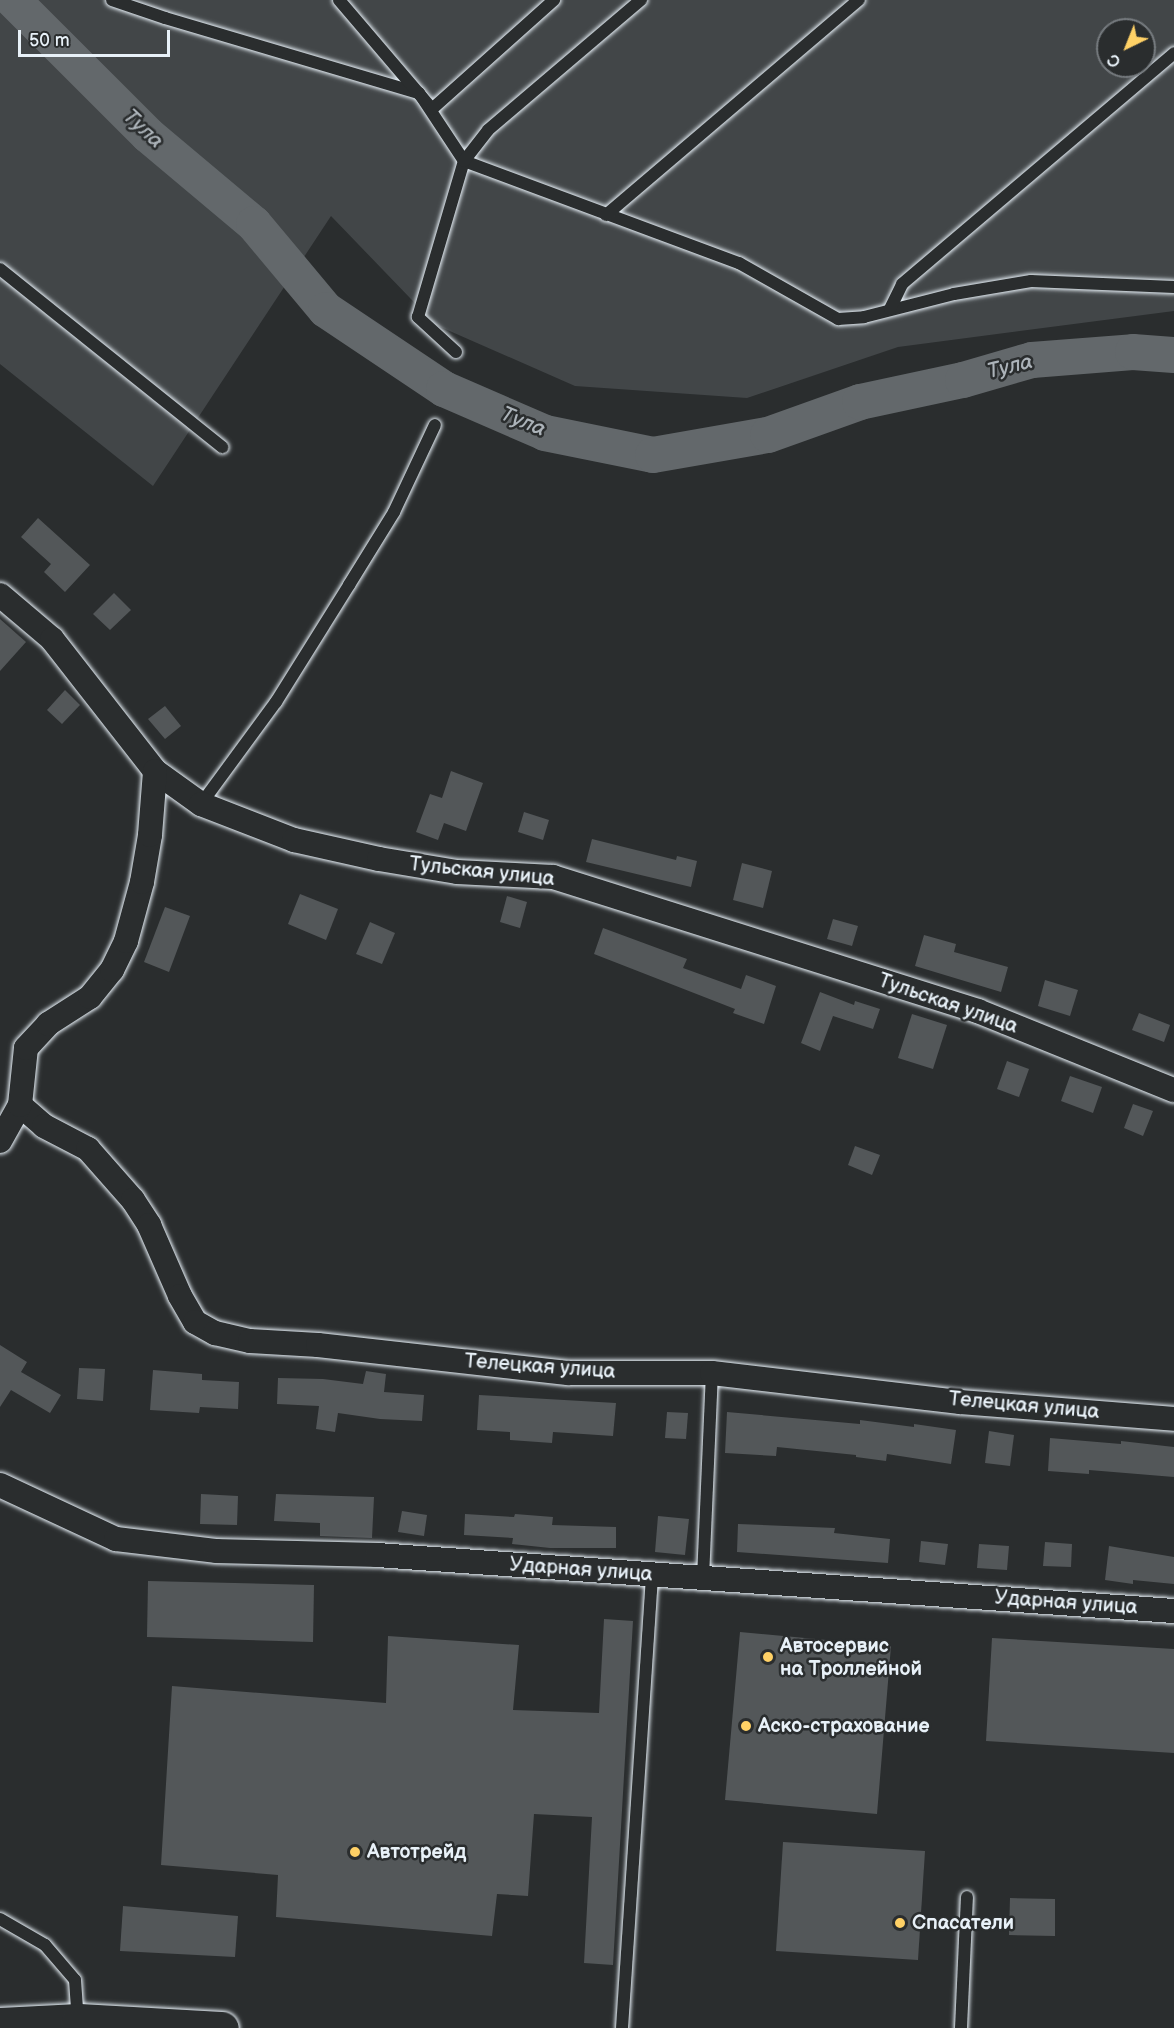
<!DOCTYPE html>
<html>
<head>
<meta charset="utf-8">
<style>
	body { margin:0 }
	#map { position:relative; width:1174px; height:2028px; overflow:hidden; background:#2a2d2e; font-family:"Balsamiq Sans",sans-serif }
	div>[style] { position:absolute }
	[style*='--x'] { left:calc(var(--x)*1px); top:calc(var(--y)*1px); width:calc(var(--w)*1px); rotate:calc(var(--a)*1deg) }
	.green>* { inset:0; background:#424648 }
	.river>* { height:36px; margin:-18px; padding:0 18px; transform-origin:18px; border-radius:18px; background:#63686b }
	.building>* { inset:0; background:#535759 }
	.roads { filter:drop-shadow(0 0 2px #e8f1f8) drop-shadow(0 0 2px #e8f1f8) }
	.lane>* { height:12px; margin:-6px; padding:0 6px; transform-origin:6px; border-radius:6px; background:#2a2d2e }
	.street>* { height:24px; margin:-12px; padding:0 12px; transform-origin:12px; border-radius:12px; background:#2a2d2e }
	.primary>* { height:33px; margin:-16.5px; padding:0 16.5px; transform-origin:16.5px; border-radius:16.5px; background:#2a2d2e }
	.dots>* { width:16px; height:16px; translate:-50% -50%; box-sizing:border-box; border:3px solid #2a2d2e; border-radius:50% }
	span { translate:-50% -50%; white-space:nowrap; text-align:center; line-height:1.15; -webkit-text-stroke:5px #2a2d2e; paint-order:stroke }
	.street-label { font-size:20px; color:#e8f1f8 }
	.poi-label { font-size:20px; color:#e8f1f8; font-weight:700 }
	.left { translate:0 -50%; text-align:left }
	.water-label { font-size:21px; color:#acb3b9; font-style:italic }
	.north { position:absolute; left:1096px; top:18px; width:60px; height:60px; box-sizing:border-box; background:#2a2d2e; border:2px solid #767b7f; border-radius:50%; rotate:223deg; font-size:16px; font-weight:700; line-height:24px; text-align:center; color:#e8f1f8 }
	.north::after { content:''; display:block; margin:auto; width:21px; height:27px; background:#ffd166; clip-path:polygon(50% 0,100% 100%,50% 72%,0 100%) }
	.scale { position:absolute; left:18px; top:30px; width:152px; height:27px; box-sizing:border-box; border:3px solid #e8f1f8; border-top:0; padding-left:8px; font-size:18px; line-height:21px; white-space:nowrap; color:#e8f1f8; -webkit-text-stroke:4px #2a2d2e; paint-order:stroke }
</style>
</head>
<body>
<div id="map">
	<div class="green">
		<i style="clip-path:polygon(evenodd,0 0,1174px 0,1174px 311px,898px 347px,747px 398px,575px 386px,436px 325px,331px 216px,153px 486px,0 364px,0 0,1108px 30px,1144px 30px,1144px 66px,1108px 66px,1108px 30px)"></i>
	</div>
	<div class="river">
		<i style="--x:13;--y:0;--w:191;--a:45"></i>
		<i style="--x:148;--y:135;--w:138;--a:40"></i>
		<i style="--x:254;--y:224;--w:112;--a:50.1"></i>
		<i style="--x:326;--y:310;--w:142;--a:33.8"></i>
		<i style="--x:444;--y:389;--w:110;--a:23.5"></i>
		<i style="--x:545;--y:433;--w:110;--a:11.5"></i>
		<i style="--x:653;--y:455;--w:117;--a:-9.9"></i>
		<i style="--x:768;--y:435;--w:98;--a:-19.7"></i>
		<i style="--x:860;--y:402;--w:105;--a:-12.1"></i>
		<i style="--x:963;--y:380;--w:72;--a:-16.2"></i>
		<i style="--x:1032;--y:360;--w:101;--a:-4.5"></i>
		<i style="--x:1133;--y:352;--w:41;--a:4.2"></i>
	</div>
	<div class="building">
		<i style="clip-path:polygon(38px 518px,90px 565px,65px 592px,44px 572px,51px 564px,21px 537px)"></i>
		<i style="clip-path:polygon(114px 593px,131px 610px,110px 630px,93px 614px)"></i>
		<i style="clip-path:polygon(0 619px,26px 642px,0 671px)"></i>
		<i style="clip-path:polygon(65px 690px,80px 705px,62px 724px,47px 710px)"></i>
		<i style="clip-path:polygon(165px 706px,181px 726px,165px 739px,148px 719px)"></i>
		<i style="clip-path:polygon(451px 771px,483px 783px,466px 831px,444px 823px,438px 840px,416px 832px,430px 794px,442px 798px)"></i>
		<i style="clip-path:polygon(524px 812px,549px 820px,543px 840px,518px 832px)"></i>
		<i style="clip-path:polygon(592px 839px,676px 860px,677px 856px,697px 861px,691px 887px,586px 862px)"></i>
		<i style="clip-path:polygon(742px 863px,772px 871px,763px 908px,733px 900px)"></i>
		<i style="clip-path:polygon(300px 894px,338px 909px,326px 940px,288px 924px)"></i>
		<i style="clip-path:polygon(507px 896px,527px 902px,520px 928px,500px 922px)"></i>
		<i style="clip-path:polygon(165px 907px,190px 916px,169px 972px,144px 962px)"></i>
		<i style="clip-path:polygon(833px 919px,858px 926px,852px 946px,827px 939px)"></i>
		<i style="clip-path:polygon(370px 922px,395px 933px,382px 964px,356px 954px)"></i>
		<i style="clip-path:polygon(603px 928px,687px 959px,683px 968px,741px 989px,746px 975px,776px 986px,764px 1024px,733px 1013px,735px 1009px,594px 954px)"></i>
		<i style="clip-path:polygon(924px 935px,956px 944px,954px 952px,1008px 967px,1001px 992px,915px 966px)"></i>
		<i style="clip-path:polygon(1045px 980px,1078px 990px,1070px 1016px,1038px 1006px)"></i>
		<i style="clip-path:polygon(820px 992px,854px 1005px,855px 1001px,880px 1009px,873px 1029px,833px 1016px,820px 1051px,801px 1043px)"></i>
		<i style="clip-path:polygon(1139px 1013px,1170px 1025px,1164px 1042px,1132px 1030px)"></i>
		<i style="clip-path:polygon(912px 1014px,947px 1025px,933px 1069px,898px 1058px)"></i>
		<i style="clip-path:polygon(1007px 1061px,1029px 1069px,1019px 1097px,997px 1089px)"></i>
		<i style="clip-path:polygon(1070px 1076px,1102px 1087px,1093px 1113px,1061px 1101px)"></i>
		<i style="clip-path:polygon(1133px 1104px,1153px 1111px,1143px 1136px,1124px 1128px)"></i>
		<i style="clip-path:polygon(855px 1146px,880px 1155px,872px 1175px,848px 1165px)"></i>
		<i style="clip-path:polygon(0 1345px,27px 1362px,21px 1372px,61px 1395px,50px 1413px,11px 1390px,0 1407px)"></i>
		<i style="clip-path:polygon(79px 1368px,105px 1369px,103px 1401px,77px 1399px)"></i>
		<i style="clip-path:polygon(153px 1370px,202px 1374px,202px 1380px,239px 1382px,238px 1409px,200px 1407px,199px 1413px,150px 1410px)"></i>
		<i style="clip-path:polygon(366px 1371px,386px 1374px,384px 1392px,424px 1395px,422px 1421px,380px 1419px,338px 1413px,335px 1432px,316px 1429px,319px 1406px,277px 1404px,278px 1378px,323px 1379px,363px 1384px)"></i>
		<i style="clip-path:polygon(479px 1395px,616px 1403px,613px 1436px,553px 1432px,552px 1443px,510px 1440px,510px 1432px,477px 1430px)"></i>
		<i style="clip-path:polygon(667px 1412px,688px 1413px,686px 1439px,665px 1438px)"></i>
		<i style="clip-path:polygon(727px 1412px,860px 1424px,860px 1420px,914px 1427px,914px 1424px,956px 1430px,951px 1464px,887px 1454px,886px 1461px,856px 1457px,856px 1455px,777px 1447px,776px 1456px,725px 1453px)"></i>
		<i style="clip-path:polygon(989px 1431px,1014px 1435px,1010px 1466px,985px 1463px)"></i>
		<i style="clip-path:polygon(1050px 1438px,1121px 1444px,1121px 1441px,1174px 1447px,1174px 1477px,1089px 1470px,1089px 1474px,1048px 1471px)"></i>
		<i style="clip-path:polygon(201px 1494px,238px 1496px,237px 1525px,200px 1524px)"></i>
		<i style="clip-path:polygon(276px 1494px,374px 1497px,372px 1538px,320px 1536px,320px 1523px,274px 1521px)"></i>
		<i style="clip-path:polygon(402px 1511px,427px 1515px,424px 1536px,398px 1532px)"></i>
		<i style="clip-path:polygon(465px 1514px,514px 1517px,515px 1514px,553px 1517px,552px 1525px,616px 1527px,616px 1548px,550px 1548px,512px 1544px,513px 1538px,464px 1535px)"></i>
		<i style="clip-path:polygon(658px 1516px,689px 1519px,685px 1555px,655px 1552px)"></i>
		<i style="clip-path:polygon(738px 1524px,835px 1528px,834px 1533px,890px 1539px,888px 1563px,737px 1552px)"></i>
		<i style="clip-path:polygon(921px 1541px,948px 1544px,945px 1565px,919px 1562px)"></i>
		<i style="clip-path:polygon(1045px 1542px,1072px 1544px,1071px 1567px,1043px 1566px)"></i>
		<i style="clip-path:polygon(979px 1544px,1009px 1546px,1007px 1570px,977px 1568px)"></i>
		<i style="clip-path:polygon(1109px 1546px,1174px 1557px,1174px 1584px,1133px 1580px,1133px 1584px,1105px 1580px)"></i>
		<i style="clip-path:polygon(148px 1581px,314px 1585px,313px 1642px,147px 1637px)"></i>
		<i style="clip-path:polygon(604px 1619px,633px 1621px,613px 1965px,584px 1963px,592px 1817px,534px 1814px,528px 1896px,497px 1894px,492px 1936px,276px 1917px,278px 1875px,161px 1865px,172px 1686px,386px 1703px,388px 1636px,519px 1645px,513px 1710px,599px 1713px)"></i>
		<i style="clip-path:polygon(740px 1632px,891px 1646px,877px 1814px,725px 1800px)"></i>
		<i style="clip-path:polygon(992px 1638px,1174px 1649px,1174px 1753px,986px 1741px)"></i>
		<i style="clip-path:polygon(783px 1842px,925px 1851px,918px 1960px,776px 1951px)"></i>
		<i style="clip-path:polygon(1010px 1898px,1055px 1899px,1055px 1936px,1009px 1935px)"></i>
		<i style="clip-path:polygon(123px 1906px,238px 1916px,235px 1957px,120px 1951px)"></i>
	</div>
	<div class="roads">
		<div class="lane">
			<i style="--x:112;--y:0;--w:56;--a:18.8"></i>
			<i style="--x:165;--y:18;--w:265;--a:16.5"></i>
			<i style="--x:419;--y:93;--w:82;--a:56.5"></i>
			<i style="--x:464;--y:161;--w:293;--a:20.4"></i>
			<i style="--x:739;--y:263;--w:114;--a:29.5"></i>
			<i style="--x:838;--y:319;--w:26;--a:-4"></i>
			<i style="--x:864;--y:317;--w:93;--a:-14.3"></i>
			<i style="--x:954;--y:294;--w:78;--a:-9.6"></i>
			<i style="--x:1031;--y:281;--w:143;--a:2.4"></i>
			<i style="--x:339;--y:0;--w:143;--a:49.5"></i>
			<i style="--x:432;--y:109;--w:164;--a:-41.8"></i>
			<i style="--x:606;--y:215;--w:332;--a:-40.4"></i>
			<i style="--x:0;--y:269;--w:285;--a:38.7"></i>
			<i style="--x:890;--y:309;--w:28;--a:-64"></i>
			<i style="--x:902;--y:284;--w:357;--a:-40.3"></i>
			<i style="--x:456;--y:352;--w:52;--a:-137.4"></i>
			<i style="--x:418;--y:317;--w:163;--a:-73.6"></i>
			<i style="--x:464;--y:161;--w:39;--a:-52"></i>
			<i style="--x:488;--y:130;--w:201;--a:-40.4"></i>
			<i style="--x:201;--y:804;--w:127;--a:-53.7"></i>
			<i style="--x:276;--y:702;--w:138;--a:-58"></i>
			<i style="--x:349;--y:585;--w:86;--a:-58.3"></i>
			<i style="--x:394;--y:512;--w:96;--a:-64.8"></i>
			<i style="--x:703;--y:1578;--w:205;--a:-87.5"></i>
			<i style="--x:0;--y:1919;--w:52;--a:30"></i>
			<i style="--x:45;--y:1945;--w:46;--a:49.4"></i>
			<i style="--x:75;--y:1980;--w:39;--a:86"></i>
			<i style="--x:622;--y:2028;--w:454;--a:-86.2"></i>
			<i style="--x:961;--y:2028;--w:131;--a:-87.4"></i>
		</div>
		<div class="street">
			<i style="--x:0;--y:595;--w:68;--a:40.2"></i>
			<i style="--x:52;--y:639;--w:167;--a:52"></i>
			<i style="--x:155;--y:771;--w:57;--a:35.7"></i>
			<i style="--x:201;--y:804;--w:100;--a:21.2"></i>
			<i style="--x:294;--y:840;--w:87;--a:12.6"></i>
			<i style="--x:379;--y:859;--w:79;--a:9.5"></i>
			<i style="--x:457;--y:872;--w:96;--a:3"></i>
			<i style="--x:553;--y:877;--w:446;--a:17.5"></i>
			<i style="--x:978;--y:1011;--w:211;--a:22"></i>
			<i style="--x:20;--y:1105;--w:32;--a:41"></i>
			<i style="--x:44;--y:1126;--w:50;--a:27.6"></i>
			<i style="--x:88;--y:1149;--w:68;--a:48.6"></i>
			<i style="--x:133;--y:1200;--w:30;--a:57"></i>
			<i style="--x:149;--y:1225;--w:77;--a:66.4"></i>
			<i style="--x:180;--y:1296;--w:30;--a:60"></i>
			<i style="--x:195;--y:1322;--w:23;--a:29"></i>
			<i style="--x:215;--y:1333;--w:36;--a:13"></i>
			<i style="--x:250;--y:1341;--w:68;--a:3.4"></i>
			<i style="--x:318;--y:1345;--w:253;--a:6.4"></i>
			<i style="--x:569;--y:1373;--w:143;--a:0"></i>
			<i style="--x:712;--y:1373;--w:250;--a:6.7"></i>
			<i style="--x:960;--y:1402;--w:215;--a:4.5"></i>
			<i style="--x:0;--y:1141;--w:41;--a:-60.9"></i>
			<i style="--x:20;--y:1105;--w:57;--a:-84"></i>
			<i style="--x:26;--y:1048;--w:33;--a:-47"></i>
			<i style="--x:48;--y:1024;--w:50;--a:-32.7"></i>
			<i style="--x:90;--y:997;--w:35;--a:-51"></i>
			<i style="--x:112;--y:970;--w:32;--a:-64"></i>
			<i style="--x:126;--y:941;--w:61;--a:-74.8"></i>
			<i style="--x:142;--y:882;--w:48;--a:-80.3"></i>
			<i style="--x:150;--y:835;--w:64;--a:-85.5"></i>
			<i style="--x:0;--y:1485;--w:128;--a:25"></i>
			<i style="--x:116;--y:1539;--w:102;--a:6.8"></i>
			<i style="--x:217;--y:1551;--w:160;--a:1.4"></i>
			<i style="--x:377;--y:1555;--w:799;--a:4.02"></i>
		</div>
		<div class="primary">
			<i style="--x:0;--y:2024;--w:78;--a:-2.9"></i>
			<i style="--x:78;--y:2020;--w:144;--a:3.2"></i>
		</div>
	</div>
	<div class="dots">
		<i style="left:768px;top:1657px;background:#ffd166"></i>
		<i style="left:746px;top:1726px;background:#ffd166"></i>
		<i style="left:355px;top:1852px;background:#ffd166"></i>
		<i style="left:900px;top:1923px;background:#ffd166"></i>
	</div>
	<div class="street-label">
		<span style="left:482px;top:872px;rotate:6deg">Тульская улица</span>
		<span style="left:948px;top:1004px;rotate:19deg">Тульская улица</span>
		<span style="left:540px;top:1367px;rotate:4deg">Телецкая улица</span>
		<span style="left:1024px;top:1406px;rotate:5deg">Телецкая улица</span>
		<span style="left:581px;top:1570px;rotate:4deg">Ударная улица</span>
		<span style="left:1066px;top:1603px;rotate:4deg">Ударная улица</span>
	</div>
	<div class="poi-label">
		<span class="left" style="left:780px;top:1658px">Автосервис<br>на Троллейной</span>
		<span class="left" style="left:758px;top:1726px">Аско-страхование</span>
		<span class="left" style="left:367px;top:1852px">Автотрейд</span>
		<span class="left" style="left:912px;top:1923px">Спасатели</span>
	</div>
	<div class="water-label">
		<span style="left:143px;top:129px;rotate:43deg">Тула</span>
		<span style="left:1010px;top:367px;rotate:-14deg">Тула</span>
		<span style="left:523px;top:422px;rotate:22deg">Тула</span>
	</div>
	<div class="north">С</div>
	<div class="scale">50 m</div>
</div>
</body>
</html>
